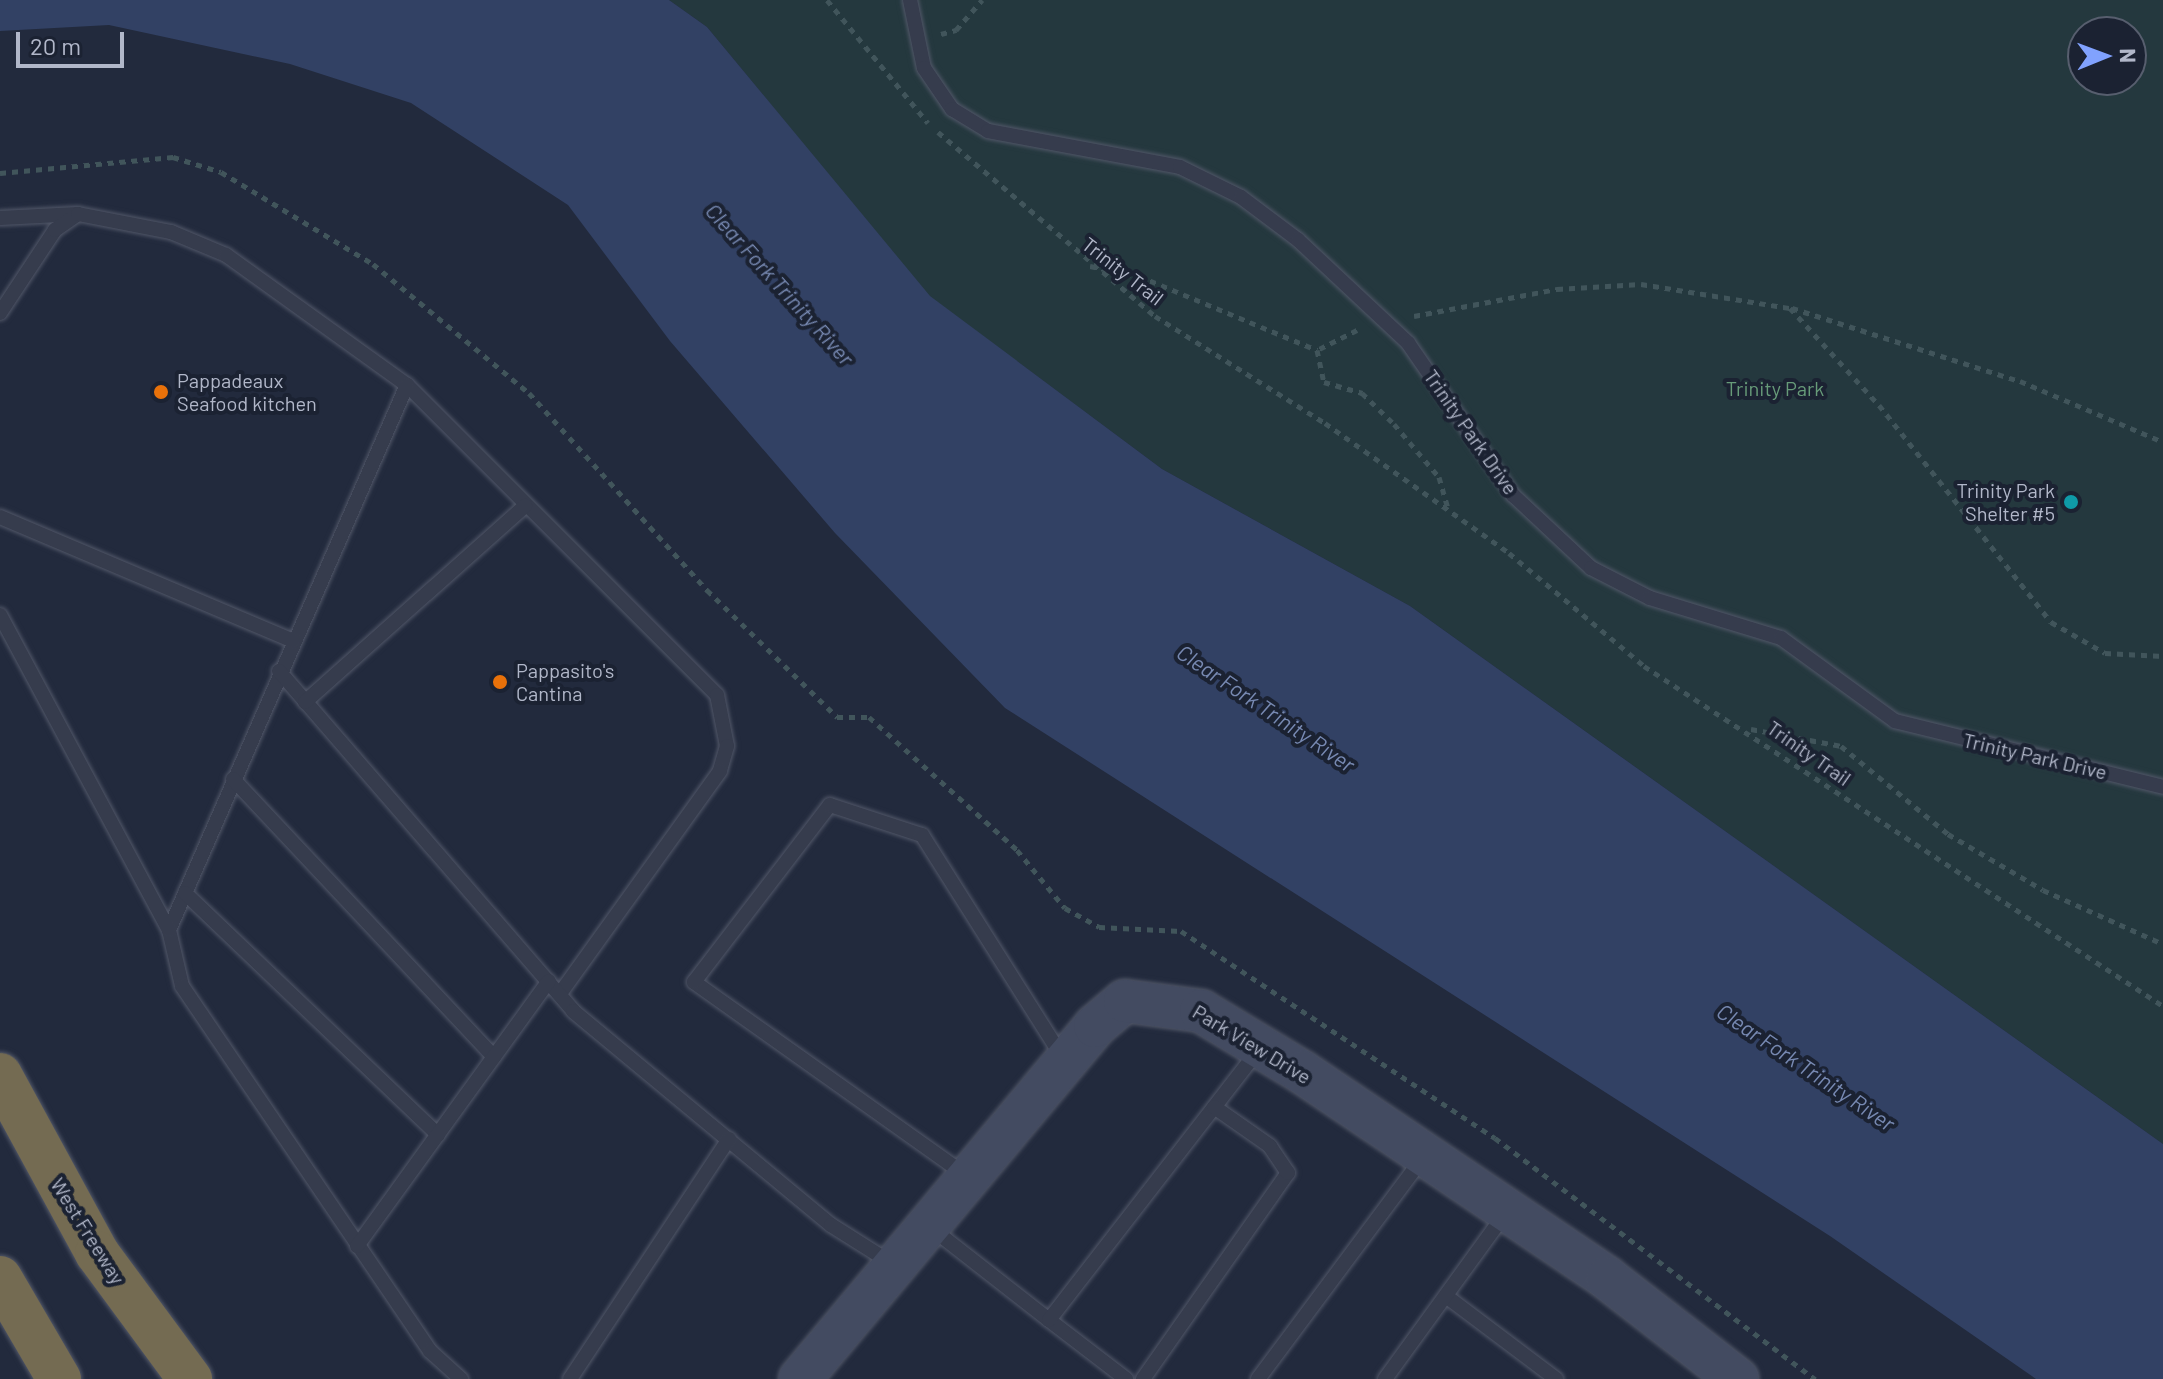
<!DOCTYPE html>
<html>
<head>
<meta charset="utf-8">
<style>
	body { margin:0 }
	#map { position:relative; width:2163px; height:1379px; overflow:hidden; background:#222a3d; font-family:Barlow,sans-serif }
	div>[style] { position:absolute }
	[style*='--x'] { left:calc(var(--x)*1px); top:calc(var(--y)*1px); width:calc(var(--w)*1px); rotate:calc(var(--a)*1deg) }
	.green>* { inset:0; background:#24383e }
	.water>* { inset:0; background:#324164 }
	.path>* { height:5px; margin-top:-2.5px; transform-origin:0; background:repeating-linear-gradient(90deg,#41555b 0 6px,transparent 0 12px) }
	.roads { filter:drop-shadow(0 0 2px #515768) drop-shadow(0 0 2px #515768) }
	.lane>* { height:14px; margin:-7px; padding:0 7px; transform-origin:7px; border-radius:7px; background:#363c4d }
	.secondary>* { height:42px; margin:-21px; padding:0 21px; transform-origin:21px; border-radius:21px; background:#434b61 }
	.highway>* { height:44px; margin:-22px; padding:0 22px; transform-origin:22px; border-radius:22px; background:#746b52 }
	.dots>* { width:22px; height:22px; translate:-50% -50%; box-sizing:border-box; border:4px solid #1b2232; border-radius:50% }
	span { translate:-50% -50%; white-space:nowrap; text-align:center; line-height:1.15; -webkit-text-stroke:8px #1b2232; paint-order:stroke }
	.street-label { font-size:20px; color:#b1b7c9 }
	.poi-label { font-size:20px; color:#b1b7c9 }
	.left { translate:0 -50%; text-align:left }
	.right { translate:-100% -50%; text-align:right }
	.park-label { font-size:20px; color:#679b79 }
	.water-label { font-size:22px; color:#7789b2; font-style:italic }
	.north { position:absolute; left:2067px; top:16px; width:80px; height:80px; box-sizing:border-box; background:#1b2232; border:2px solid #575e6e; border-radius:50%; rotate:89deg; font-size:22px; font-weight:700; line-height:32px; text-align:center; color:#b1b7c9 }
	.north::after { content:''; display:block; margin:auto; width:28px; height:36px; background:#81a2fe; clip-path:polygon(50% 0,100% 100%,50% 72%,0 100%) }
	.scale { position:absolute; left:16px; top:32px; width:108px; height:36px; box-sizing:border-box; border:4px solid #b1b7c9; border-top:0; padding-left:10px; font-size:24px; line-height:28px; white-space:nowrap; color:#b1b7c9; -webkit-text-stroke:6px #1b2232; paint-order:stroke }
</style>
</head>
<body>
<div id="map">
	<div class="green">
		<i style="clip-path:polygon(evenodd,669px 0,2163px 0,2163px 1144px,1410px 606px,1162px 469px,929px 296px,707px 27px,669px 0,2083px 32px,2131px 32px,2131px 80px,2083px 80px,2083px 32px)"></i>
	</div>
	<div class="water">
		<i style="clip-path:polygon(0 0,669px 0,707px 27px,930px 296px,1162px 469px,1410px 606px,2163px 1144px,2163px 1379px,2036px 1379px,1830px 1236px,1005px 708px,835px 533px,670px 341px,568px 205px,411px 103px,290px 64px,109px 25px,0 31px)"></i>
	</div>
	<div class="path">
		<i style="--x:827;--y:0;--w:159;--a:50.6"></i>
		<i style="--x:941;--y:34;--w:16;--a:-15"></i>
		<i style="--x:956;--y:30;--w:40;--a:-49"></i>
		<i style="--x:938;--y:132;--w:285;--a:40.3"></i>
		<i style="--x:1155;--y:316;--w:201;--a:32.2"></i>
		<i style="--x:1325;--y:423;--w:225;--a:35.2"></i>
		<i style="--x:1509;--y:553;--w:176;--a:39.9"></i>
		<i style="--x:1644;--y:666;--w:620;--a:33.23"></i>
		<i style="--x:0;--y:173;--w:174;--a:-5.3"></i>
		<i style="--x:173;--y:157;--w:50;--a:17.4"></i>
		<i style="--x:221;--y:172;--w:178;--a:31.2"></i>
		<i style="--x:373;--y:264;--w:202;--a:39.6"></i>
		<i style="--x:529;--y:393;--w:266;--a:47.9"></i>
		<i style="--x:707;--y:590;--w:182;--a:44.3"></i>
		<i style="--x:837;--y:717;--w:32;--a:0"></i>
		<i style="--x:869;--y:717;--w:199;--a:41.9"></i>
		<i style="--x:1017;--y:850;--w:75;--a:50.4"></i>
		<i style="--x:1065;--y:908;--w:39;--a:29"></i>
		<i style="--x:1099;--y:927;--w:82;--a:2.8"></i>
		<i style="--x:1181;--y:931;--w:376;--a:33.4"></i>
		<i style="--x:1495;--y:1138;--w:401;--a:37"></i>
		<i style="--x:1090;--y:266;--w:50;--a:11.5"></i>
		<i style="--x:1139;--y:276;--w:193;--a:22.6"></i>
		<i style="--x:1792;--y:308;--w:239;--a:17.8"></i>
		<i style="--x:2020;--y:381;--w:155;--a:23.1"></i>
		<i style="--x:1414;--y:316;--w:146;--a:-10.7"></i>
		<i style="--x:1557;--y:289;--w:84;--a:-3.4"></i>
		<i style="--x:1641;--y:284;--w:151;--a:9.2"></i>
		<i style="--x:1790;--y:308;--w:132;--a:47.5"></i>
		<i style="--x:1879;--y:405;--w:277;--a:51.6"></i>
		<i style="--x:2051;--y:622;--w:62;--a:29.9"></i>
		<i style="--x:2105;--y:653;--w:58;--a:3"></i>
		<i style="--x:1357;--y:330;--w:45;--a:153.4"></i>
		<i style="--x:1317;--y:350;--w:33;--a:78"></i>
		<i style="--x:1324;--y:382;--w:40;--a:16"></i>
		<i style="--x:1362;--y:393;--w:45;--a:44.1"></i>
		<i style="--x:1394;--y:424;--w:70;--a:49.7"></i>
		<i style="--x:1439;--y:477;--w:33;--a:74"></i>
		<i style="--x:1751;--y:729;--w:92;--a:10.7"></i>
		<i style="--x:1841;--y:746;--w:139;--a:39.4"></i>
		<i style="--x:1948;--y:834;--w:110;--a:30.5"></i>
		<i style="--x:2043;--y:890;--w:132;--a:24.2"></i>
	</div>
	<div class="roads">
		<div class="lane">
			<i style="--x:910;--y:0;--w:69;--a:78.4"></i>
			<i style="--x:924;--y:68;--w:50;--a:55.7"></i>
			<i style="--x:952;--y:109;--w:42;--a:31.4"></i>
			<i style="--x:988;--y:131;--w:195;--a:10.6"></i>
			<i style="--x:1180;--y:167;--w:68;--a:26.2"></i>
			<i style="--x:1241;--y:197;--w:71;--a:37"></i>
			<i style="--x:1298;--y:240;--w:151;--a:43.1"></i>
			<i style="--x:1408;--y:343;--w:185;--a:55.4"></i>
			<i style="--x:1513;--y:495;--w:107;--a:43.1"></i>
			<i style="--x:1591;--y:568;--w:66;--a:27"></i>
			<i style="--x:1650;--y:598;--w:137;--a:17"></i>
			<i style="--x:1781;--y:638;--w:141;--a:36.1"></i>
			<i style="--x:1895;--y:721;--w:276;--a:13.8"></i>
			<i style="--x:0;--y:218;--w:78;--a:-2.9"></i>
			<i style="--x:0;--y:313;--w:100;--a:-56.5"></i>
			<i style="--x:55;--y:230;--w:28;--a:-35"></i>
			<i style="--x:78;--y:214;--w:95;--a:11"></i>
			<i style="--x:171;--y:232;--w:60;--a:22.7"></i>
			<i style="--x:226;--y:255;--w:223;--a:35.7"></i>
			<i style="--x:407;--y:385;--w:438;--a:45"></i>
			<i style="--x:717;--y:695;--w:52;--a:78.9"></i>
			<i style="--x:727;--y:746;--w:26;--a:106"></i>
			<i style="--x:720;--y:771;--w:274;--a:125.7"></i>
			<i style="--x:407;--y:385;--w:595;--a:113.59"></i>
			<i style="--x:169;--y:930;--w:57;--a:76.9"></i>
			<i style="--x:182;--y:986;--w:441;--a:55.8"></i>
			<i style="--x:430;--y:1351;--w:42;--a:42.1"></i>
			<i style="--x:0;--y:517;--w:318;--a:22.9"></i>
			<i style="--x:0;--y:615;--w:357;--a:61.8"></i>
			<i style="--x:279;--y:671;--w:449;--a:49.1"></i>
			<i style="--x:573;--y:1011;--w:335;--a:39.7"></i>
			<i style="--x:831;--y:1225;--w:71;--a:32.3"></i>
			<i style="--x:305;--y:702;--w:295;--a:-41.7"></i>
			<i style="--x:233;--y:779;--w:381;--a:46.8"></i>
			<i style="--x:185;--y:893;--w:350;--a:43.7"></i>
			<i style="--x:967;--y:1176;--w:335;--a:-144.6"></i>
			<i style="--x:694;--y:982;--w:223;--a:-52.5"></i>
			<i style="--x:830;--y:805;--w:97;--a:18.1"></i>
			<i style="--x:922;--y:835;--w:264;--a:57.7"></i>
			<i style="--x:930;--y:1227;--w:151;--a:38"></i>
			<i style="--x:357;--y:1246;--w:327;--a:-54.1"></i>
			<i style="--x:1446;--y:1296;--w:138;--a:37"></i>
			<i style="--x:570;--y:1379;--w:288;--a:-56.5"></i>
			<i style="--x:1126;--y:1379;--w:97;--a:-142.5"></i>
			<i style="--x:1049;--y:1320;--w:341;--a:-52.2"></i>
			<i style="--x:1143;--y:1379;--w:252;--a:-54.9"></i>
			<i style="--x:1288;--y:1173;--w:32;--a:-124"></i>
			<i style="--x:1270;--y:1146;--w:68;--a:-145.1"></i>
			<i style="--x:1258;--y:1379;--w:276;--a:-53.3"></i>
			<i style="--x:1385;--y:1379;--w:204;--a:-54"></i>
		</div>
		<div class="secondary">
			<i style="--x:800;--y:1379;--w:460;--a:-50.1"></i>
			<i style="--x:1095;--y:1026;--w:39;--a:-40"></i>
			<i style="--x:1125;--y:1001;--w:77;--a:7.5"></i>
			<i style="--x:1201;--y:1011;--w:118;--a:31.1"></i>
			<i style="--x:1302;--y:1072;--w:368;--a:34"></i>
			<i style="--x:1607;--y:1278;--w:165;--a:37.8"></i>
		</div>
		<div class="highway">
			<i style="--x:0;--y:1075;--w:203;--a:61.4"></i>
			<i style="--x:97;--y:1253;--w:157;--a:53.6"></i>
			<i style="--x:0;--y:1278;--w:117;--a:59.7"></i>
		</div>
	</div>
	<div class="dots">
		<i style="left:161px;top:392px;background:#e8710a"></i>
		<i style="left:2071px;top:502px;background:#0f9aa8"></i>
		<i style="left:500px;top:682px;background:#e8710a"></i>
	</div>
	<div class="street-label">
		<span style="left:1123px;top:271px;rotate:38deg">Trinity Trail</span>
		<span style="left:1471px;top:432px;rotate:55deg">Trinity Park Drive</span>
		<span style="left:1809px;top:753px;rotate:35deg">Trinity Trail</span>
		<span style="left:2035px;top:756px;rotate:13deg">Trinity Park Drive</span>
		<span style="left:1252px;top:1044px;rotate:31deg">Park View Drive</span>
		<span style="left:88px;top:1231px;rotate:58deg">West Freeway</span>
	</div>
	<div class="poi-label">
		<span class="left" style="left:177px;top:392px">Pappadeaux<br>Seafood kitchen</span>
		<span class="right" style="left:2055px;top:502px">Trinity Park<br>Shelter #5</span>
		<span class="left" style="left:516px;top:682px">Pappasito's<br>Cantina</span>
	</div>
	<div class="park-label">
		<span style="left:1775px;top:388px">Trinity Park</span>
	</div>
	<div class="water-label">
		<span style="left:780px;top:284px;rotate:48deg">Clear Fork Trinity River</span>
		<span style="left:1266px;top:708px;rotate:34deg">Clear Fork Trinity River</span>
		<span style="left:1806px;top:1067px;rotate:34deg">Clear Fork Trinity River</span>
	</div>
	<div class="north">N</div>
	<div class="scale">20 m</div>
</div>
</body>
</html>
